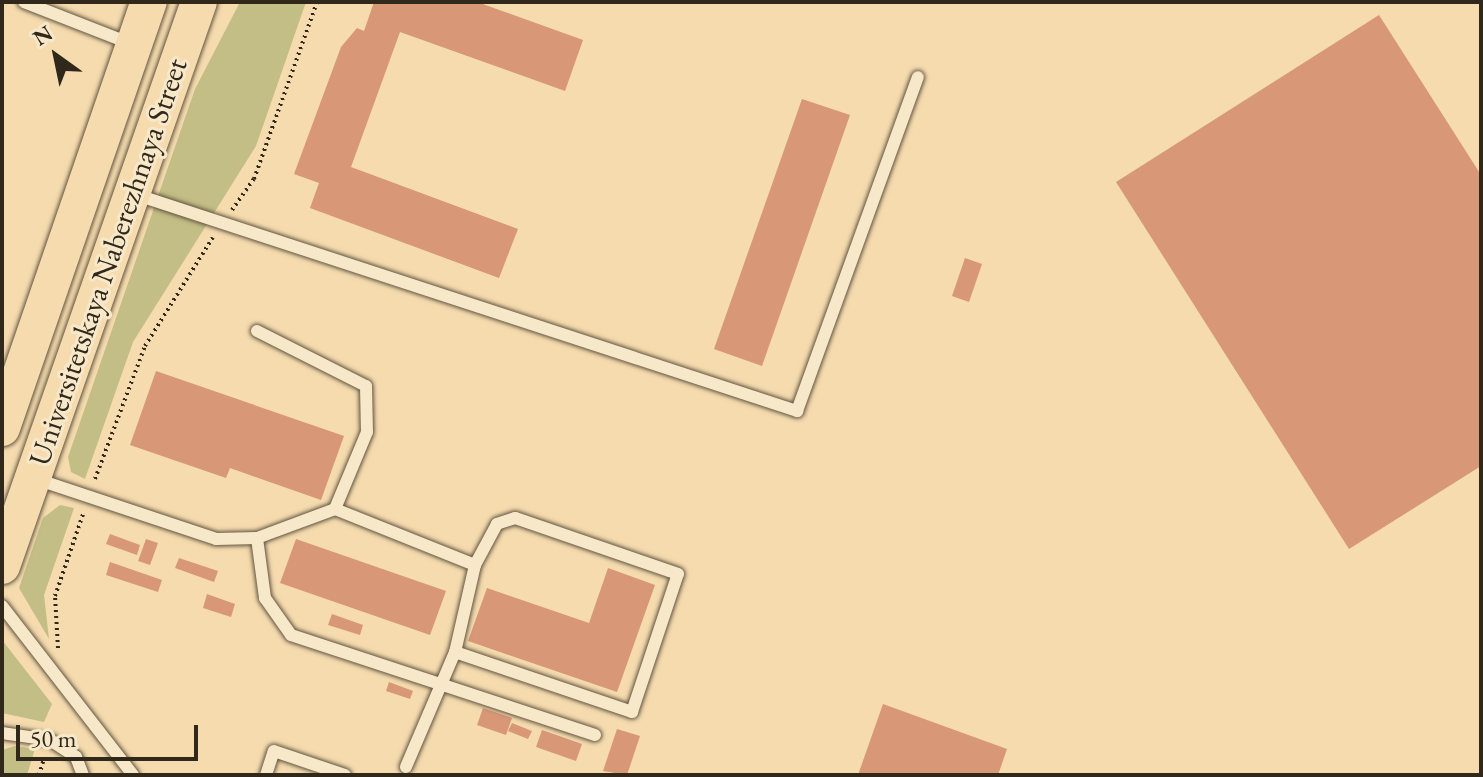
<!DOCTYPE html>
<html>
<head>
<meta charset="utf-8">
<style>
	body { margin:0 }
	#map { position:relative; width:1483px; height:777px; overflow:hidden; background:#f5dbae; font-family:"EB Garamond",serif }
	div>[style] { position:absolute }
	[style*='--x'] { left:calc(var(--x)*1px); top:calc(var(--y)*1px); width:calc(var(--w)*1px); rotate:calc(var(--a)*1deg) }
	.green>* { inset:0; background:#c3be85 }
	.building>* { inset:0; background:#d89777 }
	.path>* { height:4px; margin-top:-2px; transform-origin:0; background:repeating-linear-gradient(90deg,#31281c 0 2px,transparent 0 6px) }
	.roads { filter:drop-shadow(0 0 2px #625540) drop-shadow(0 0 2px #625540) }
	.service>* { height:12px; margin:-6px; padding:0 6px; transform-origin:6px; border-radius:6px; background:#f8e8ca }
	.primary>* { height:36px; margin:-18px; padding:0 18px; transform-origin:18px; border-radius:18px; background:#f5dbae }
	span { translate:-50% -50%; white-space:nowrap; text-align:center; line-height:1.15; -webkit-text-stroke:6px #f8e8ca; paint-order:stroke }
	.street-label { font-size:30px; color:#31281c }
	.frame { position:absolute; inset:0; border:4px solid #31281c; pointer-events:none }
	.north { position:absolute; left:16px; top:16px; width:80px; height:80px; -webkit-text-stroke:6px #f8e8ca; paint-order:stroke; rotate:327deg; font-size:22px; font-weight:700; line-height:32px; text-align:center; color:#31281c }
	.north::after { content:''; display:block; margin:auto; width:28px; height:36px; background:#31281c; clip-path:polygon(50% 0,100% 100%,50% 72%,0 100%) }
	.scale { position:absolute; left:16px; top:725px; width:182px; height:36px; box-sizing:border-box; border:4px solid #31281c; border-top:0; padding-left:10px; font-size:24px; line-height:28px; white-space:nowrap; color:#31281c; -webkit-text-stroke:6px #f8e8ca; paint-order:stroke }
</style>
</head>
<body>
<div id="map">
	<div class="green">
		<i style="clip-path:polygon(240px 2px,306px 2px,256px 146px,133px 342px,85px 479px,71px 472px,68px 457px,195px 89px)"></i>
		<i style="clip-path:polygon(60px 505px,74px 508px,44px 595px,49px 639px,19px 588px,43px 518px)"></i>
		<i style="clip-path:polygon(2px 640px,52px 704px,44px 722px,2px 713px)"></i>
		<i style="clip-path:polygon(15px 746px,35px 749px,27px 775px,2px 775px,2px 750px)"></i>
	</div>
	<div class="building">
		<i style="clip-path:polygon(374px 2px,477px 2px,583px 40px,565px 91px,400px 32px,351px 167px,518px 229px,499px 278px,310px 208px,319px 183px,294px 174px,341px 47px,357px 28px,364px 31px)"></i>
		<i style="clip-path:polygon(1379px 15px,1481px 175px,1481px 466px,1349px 549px,1116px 182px)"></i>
		<i style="clip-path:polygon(802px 99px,850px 115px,762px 366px,714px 349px)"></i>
		<i style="clip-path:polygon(965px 258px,982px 264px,969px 302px,952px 296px)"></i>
		<i style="clip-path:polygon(156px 371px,344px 436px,321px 500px,230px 468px,226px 478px,130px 445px)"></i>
		<i style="clip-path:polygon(110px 534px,140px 545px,137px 555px,106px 544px)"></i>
		<i style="clip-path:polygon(146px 539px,158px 543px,150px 565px,138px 561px)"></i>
		<i style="clip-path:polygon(296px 539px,446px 591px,430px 635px,280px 583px)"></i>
		<i style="clip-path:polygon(179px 558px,218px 571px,214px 582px,175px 568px)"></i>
		<i style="clip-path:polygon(110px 562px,162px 580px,158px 592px,106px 575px)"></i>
		<i style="clip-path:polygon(608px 568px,655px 585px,617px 692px,468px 641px,487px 588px,589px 623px)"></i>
		<i style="clip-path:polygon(207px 594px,235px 604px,231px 617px,203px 608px)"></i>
		<i style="clip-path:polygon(332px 614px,363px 625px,360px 635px,328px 625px)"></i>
		<i style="clip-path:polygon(389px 682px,413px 691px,410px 699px,386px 691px)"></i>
		<i style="clip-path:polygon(883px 704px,1007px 749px,998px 775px,858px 775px)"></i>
		<i style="clip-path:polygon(483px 708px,512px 718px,506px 735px,477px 725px)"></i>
		<i style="clip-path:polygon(512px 723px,532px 731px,528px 739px,508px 731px)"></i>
		<i style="clip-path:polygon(617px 729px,640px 736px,627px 775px,603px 771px)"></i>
		<i style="clip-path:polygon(542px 730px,582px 744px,576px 761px,536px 747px)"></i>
	</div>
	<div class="path">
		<i style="--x:232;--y:210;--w:38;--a:-55"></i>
		<i style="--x:254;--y:179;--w:188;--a:-70.4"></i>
		<i style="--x:95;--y:479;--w:142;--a:-69.4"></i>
		<i style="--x:145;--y:346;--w:128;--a:-58"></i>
		<i style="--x:58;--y:648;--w:52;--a:-93.3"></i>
		<i style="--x:55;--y:596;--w:87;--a:-71.1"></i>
		<i style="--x:39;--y:775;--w:17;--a:-73"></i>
	</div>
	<div class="roads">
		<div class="service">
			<i style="--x:24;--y:2;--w:116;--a:21.3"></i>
			<i style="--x:134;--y:194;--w:698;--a:18.12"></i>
			<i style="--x:797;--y:411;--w:355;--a:-70.1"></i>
			<i style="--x:257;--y:331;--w:122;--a:26.8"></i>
			<i style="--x:366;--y:386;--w:46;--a:88.8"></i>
			<i style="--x:367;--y:432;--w:83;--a:112.6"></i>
			<i style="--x:335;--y:509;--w:151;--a:21.8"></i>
			<i style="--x:475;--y:565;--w:89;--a:102.9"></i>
			<i style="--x:455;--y:652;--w:125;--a:113.1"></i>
			<i style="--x:36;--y:479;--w:190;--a:18.4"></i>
			<i style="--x:216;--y:539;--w:41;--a:-1.4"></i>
			<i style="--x:257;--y:538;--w:83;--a:-20.4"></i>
			<i style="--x:257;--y:538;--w:61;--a:82.4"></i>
			<i style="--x:265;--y:598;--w:45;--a:54.9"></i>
			<i style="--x:291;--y:635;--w:320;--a:18.2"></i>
			<i style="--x:2;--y:606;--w:214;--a:52.2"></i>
			<i style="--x:455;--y:652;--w:187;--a:18.7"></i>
			<i style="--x:632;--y:712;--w:145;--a:-71.6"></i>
			<i style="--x:678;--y:574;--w:172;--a:-161"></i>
			<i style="--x:515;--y:518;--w:19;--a:162"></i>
			<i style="--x:497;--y:524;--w:47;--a:118.2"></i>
			<i style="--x:2;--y:733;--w:49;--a:8.3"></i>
			<i style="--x:50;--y:740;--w:31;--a:33"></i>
			<i style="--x:76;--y:757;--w:19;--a:69"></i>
			<i style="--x:266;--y:775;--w:25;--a:-72"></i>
			<i style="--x:274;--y:751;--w:75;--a:18.7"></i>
		</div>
		<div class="primary">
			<i style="--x:2;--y:428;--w:451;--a:-71"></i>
			<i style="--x:2;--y:566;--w:597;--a:-70.75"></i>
		</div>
	</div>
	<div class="street-label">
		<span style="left:108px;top:262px;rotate:-71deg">Universitetskaya Naberezhnaya Street</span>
	</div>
	<div class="frame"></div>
	<div class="north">N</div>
	<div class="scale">50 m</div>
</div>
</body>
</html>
